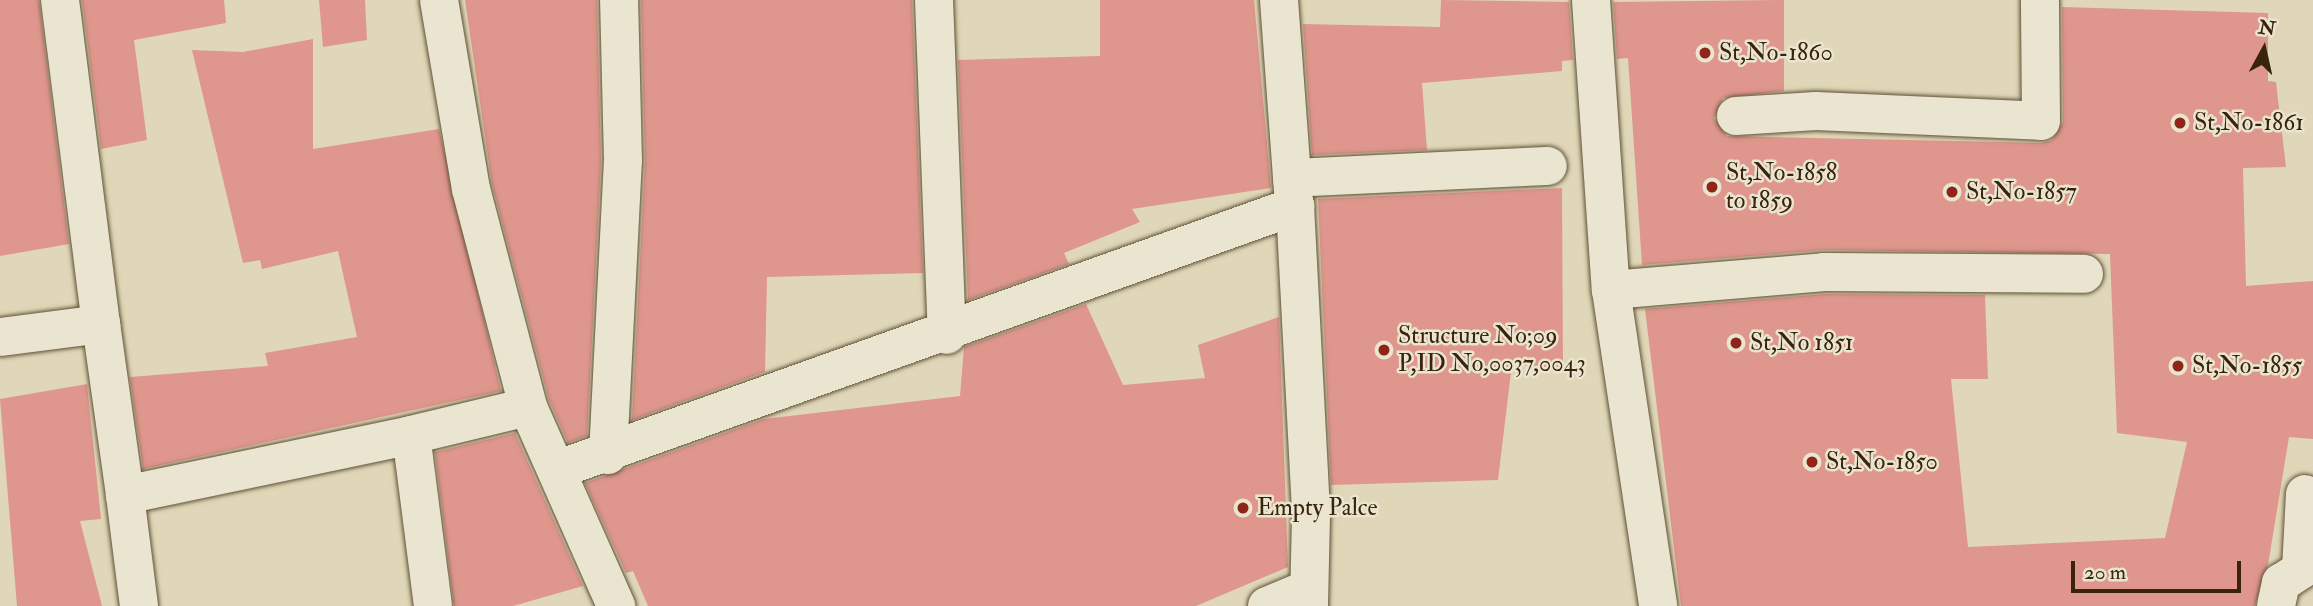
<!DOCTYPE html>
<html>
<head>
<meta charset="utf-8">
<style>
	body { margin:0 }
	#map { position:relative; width:2313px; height:606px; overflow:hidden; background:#dfd7b8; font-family:"IM FELL Double Pica",serif }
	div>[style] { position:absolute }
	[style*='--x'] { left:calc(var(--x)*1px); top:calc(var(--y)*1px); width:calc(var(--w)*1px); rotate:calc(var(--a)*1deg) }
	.building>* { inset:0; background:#de968d }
	.roads { filter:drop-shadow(0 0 2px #625036) drop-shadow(0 0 2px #625036) }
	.minor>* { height:38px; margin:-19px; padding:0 19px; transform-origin:19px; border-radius:19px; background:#eae5d1 }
	.dots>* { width:19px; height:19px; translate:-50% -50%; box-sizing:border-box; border:4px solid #eae5d1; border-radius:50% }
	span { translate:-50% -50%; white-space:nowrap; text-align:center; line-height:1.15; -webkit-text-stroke:5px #eae5d1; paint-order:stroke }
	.poi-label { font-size:24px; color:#39230a }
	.left { translate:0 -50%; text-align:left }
	.north { position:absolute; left:2229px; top:14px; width:70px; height:70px; -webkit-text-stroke:5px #eae5d1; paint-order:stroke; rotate:8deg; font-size:19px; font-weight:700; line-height:28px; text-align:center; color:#39230a }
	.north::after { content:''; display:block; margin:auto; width:24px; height:32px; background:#39230a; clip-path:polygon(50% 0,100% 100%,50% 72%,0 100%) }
	.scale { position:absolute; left:2071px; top:561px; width:170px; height:32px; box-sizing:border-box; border:4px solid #39230a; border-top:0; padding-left:9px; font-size:21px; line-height:24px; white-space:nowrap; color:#39230a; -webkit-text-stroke:5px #eae5d1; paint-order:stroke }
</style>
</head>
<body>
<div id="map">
	<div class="building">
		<i style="clip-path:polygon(0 0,39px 0,69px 244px,0 256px)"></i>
		<i style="clip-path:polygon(82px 0,224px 0,226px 23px,134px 40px,147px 140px,101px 149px)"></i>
		<i style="clip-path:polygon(319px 0,365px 0,367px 40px,323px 47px)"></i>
		<i style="clip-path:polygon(465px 0,597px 0,601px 161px,587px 436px,568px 443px,549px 400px,492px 184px)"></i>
		<i style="clip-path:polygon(641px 0,912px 0,923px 273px,767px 277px,765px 372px,632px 420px,645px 162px)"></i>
		<i style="clip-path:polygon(1100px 0,1254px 0,1271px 188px,1132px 209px,1140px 222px,1064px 253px,1069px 264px,968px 300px,958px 60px,1100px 56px)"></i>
		<i style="clip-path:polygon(1441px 0,1569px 2px,1573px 60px,1562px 61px,1562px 71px,1422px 83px,1427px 150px,1312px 155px,1303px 24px,1440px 27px)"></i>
		<i style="clip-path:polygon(1784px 0,1784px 91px,1723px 98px,1714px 118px,1727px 136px,2041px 143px,2052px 140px,2063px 122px,2062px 7px,2268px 13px,2268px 81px,2276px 82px,2286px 167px,2243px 168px,2246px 286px,2313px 281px,2313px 439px,2289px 437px,2268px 565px,2255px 606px,1681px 606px,1645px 309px,1825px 294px,1985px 295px,1988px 379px,1951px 379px,1968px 547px,2165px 538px,2187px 442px,2117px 433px,2110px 254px,1824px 250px,1642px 265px,1628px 58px,1617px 59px,1613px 2px)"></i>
		<i style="clip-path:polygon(313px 39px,313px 149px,439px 129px,501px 391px,143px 469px,130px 377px,268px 366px,265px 353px,357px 337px,338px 251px,262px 269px,260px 260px,243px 263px,192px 50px,243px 52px)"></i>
		<i style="clip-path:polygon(1562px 188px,1563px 369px,1512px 364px,1498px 480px,1331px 485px,1318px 199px)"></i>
		<i style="clip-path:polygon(1086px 304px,1123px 385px,1205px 378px,1198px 345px,1279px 317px,1288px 567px,1196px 606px,648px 606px,633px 571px,626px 573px,585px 483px,764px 419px,960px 396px,964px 347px)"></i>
		<i style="clip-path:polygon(87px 384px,101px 519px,80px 521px,102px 606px,17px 606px,0 399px)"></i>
		<i style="clip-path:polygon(515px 433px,583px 586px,513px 606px,454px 606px,435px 452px)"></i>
	</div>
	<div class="roads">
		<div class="minor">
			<i style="--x:60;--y:0;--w:327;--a:82.8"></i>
			<i style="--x:439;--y:0;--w:192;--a:80.4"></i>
			<i style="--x:471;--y:189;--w:225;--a:75.3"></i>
			<i style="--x:528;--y:407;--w:218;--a:66.1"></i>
			<i style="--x:934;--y:0;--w:335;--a:87.8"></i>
			<i style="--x:1279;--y:0;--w:205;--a:85.8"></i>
			<i style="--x:1591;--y:0;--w:291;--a:86.1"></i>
			<i style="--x:1611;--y:290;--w:319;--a:81.5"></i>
			<i style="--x:1736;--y:116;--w:80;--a:-3.6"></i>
			<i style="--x:1816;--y:111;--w:225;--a:2.5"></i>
			<i style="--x:2041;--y:121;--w:121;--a:-90.5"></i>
			<i style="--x:1292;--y:178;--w:256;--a:-2.7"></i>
			<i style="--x:1611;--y:290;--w:214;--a:-4.8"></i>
			<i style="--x:1824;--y:272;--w:260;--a:0.4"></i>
			<i style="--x:0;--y:337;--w:102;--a:-7.3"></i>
			<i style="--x:101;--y:324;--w:173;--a:82"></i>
			<i style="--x:608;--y:455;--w:294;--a:-87.1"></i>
			<i style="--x:623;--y:161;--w:161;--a:-91.4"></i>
			<i style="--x:559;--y:469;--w:782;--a:-19.66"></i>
			<i style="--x:1295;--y:206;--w:310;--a:87"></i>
			<i style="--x:1311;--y:516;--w:90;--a:91.3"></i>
			<i style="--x:139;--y:606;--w:112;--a:-97.2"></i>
			<i style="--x:125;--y:495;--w:292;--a:-11.8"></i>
			<i style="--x:433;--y:606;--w:172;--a:-97.3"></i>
			<i style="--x:411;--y:435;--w:120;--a:-13.5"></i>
			<i style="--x:1267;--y:606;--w:44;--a:-22.5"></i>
			<i style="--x:2276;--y:606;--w:24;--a:-78"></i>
			<i style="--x:2281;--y:583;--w:24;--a:-33"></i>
			<i style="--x:2301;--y:570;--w:76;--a:-87"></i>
		</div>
	</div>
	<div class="dots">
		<i style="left:1705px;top:53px;background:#8f2418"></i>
		<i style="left:2180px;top:123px;background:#8f2418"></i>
		<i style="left:1712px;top:187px;background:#8f2418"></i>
		<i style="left:1952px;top:192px;background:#8f2418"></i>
		<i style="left:1736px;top:343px;background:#8f2418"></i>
		<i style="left:1384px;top:350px;background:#8f2418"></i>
		<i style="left:2178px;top:366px;background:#8f2418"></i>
		<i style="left:1812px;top:462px;background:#8f2418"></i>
		<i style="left:1243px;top:508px;background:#8f2418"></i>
	</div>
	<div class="poi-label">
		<span class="left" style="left:1719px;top:53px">St,No-1860</span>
		<span class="left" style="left:2194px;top:123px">St,No-1861</span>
		<span class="left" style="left:1726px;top:187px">St,No-1858<br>to 1859</span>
		<span class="left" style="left:1966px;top:192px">St,No-1857</span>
		<span class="left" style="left:1398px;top:350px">Structure No;09<br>P,ID No,0037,0043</span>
		<span class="left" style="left:1750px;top:343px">St,No 1851</span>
		<span class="left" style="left:2192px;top:366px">St,No-1855</span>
		<span class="left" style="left:1826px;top:462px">St,No-1850</span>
		<span class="left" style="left:1257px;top:508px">Empty Palce</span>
	</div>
	<div class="north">N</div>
	<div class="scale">20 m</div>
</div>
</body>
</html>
